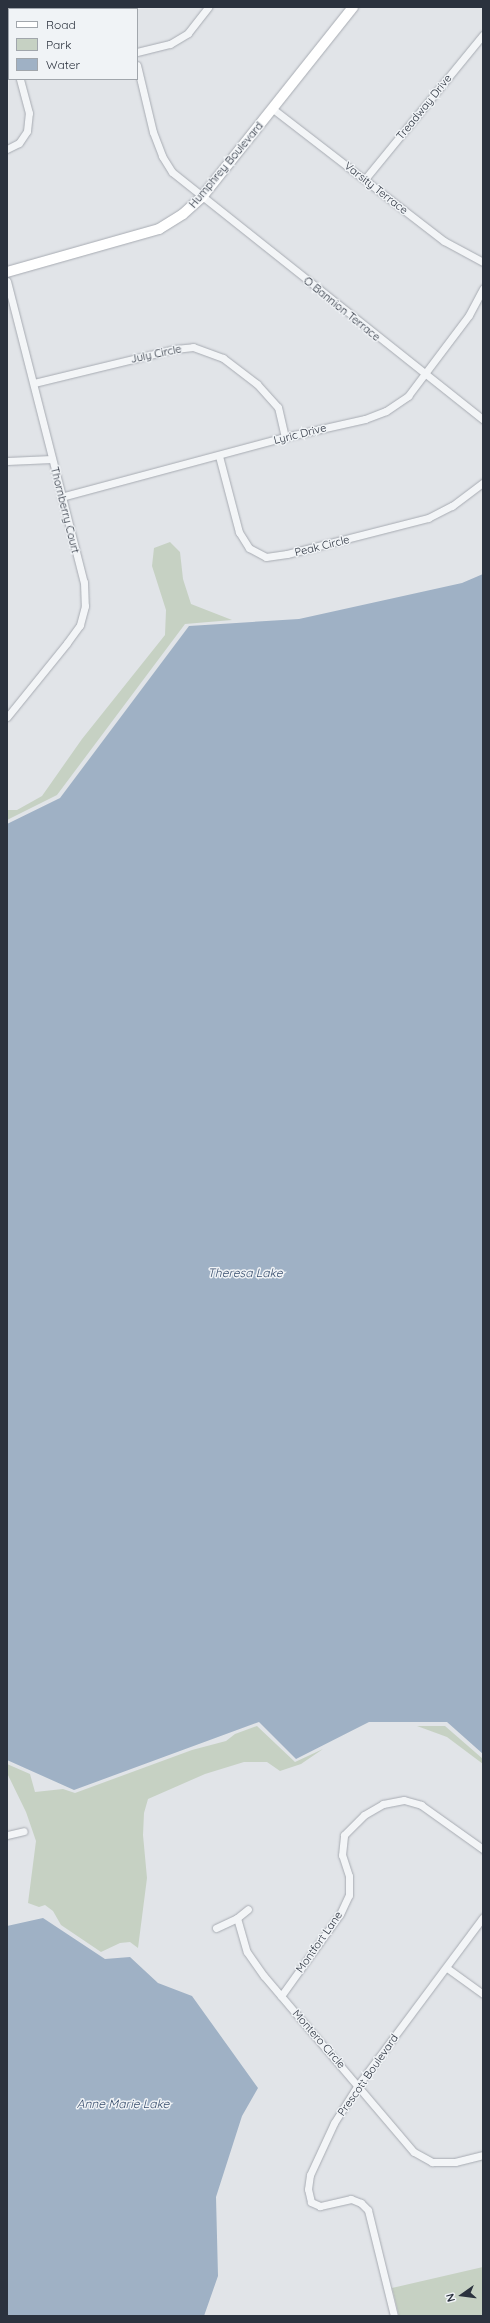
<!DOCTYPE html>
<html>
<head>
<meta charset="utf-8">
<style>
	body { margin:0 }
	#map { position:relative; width:490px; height:2323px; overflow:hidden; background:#e1e4e8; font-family:Quicksand,sans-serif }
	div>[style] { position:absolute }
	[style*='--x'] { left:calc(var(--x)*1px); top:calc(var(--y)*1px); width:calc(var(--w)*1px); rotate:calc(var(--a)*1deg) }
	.green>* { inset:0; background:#c6d1c3 }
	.water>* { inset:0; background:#9fb1c5 }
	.roads { filter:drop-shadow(0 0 1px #a7abb2) drop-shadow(0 0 1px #a7abb2) }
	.street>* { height:7px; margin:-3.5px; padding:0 3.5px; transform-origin:3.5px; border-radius:3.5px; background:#f3f5f7 }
	.secondary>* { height:10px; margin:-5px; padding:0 5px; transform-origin:5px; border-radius:5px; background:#fff }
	span { translate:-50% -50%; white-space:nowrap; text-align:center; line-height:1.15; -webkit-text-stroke:3px #f0f3f6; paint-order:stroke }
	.street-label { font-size:11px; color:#2b323e }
	.water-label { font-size:12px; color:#394f6e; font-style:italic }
	.frame { position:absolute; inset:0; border:8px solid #2b323e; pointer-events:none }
	.legend { position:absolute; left:8px; top:8px; width:130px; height:72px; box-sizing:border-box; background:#f0f3f6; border:1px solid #a1a6ac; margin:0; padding:5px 7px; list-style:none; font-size:12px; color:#2b323e }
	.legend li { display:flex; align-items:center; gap:8px; height:20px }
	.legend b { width:20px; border:1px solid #a1a6ac }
	.north { position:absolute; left:442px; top:2275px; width:40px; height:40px; -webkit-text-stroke:3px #f0f3f6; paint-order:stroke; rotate:256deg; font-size:11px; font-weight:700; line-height:16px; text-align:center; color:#2b323e }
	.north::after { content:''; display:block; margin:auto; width:14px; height:18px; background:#2b323e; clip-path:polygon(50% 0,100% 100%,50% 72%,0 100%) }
</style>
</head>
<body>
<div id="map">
	<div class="green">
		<i style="clip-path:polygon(170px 542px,180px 552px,183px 579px,191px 604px,232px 620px,185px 624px,57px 795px,7px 820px,7px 810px,17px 810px,42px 796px,82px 739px,165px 635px,166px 610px,152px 566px,154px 548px)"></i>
		<i style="clip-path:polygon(257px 1726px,295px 1762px,323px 1749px,301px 1764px,280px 1771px,267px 1762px,244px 1762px,205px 1774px,148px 1799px,144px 1813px,143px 1835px,147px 1878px,138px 1948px,130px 1942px,120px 1943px,101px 1952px,61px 1925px,53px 1911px,45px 1905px,39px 1907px,28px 1903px,36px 1841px,26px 1812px,7px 1773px,7px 1764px,30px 1774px,35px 1792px,63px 1789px,75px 1793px,192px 1750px,226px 1741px,235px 1734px)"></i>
		<i style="clip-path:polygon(417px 1726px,445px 1726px,483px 1759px,483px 1764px,447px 1737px)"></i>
		<i style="clip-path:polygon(483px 2267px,483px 2316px,399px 2316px,392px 2288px)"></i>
	</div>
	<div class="water">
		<i style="clip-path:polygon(483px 574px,483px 1754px,447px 1722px,369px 1722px,296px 1759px,259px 1722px,74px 1790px,7px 1760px,7px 824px,60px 798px,189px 626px,299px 619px,462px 583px)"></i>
		<i style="clip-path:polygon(43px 1918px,105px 1959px,130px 1957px,158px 1983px,192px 1996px,258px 2088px,242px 2116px,216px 2197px,218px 2276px,204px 2316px,7px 2316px,7px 1926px)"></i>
	</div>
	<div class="roads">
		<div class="street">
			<i style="--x:122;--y:7;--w:2;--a:90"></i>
			<i style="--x:7;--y:32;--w:8;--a:76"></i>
			<i style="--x:137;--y:52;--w:34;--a:-14"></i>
			<i style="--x:170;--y:44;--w:21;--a:-31"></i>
			<i style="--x:188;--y:33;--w:33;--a:-52"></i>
			<i style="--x:137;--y:65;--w:69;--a:76.6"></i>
			<i style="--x:153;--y:132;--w:26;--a:69"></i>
			<i style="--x:162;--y:156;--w:19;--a:58"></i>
			<i style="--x:172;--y:172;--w:397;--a:38.5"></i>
			<i style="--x:273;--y:109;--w:216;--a:37.7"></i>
			<i style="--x:444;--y:241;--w:44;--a:28.3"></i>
			<i style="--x:7;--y:149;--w:13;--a:-27"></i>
			<i style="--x:19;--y:143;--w:14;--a:-56"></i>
			<i style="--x:27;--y:131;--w:18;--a:-84"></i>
			<i style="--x:29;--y:113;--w:35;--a:-105"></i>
			<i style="--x:365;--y:179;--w:186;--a:-50.7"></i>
			<i style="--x:7;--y:281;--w:311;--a:75.7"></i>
			<i style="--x:84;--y:582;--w:24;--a:88"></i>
			<i style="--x:85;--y:606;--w:20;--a:105"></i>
			<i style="--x:80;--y:625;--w:22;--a:126"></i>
			<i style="--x:67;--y:643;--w:95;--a:129"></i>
			<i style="--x:34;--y:383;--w:145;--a:-13.6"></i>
			<i style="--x:175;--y:349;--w:18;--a:-6"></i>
			<i style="--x:193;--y:347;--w:32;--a:20"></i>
			<i style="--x:223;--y:358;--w:43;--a:37.4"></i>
			<i style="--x:257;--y:384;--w:31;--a:48"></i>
			<i style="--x:278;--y:407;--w:31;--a:77"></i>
			<i style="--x:219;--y:456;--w:79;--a:75.3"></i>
			<i style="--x:239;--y:532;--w:19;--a:58"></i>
			<i style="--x:249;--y:548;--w:19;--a:28"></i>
			<i style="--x:266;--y:557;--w:21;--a:-8"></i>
			<i style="--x:287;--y:554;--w:146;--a:-14.3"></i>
			<i style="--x:428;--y:518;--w:27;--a:-27"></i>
			<i style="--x:452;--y:506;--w:39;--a:-37"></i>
			<i style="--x:7;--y:461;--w:45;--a:-2.5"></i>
			<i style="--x:61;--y:497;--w:232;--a:-15"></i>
			<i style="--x:285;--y:437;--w:82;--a:-12.7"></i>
			<i style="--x:365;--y:419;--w:22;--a:-21"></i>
			<i style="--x:386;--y:411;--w:27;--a:-34"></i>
			<i style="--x:408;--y:396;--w:101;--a:-53"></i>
			<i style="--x:469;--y:315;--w:30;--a:-62"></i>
			<i style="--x:7;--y:1835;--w:17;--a:-13"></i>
			<i style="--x:237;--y:1918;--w:35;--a:74"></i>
			<i style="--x:247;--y:1952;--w:29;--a:55"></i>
			<i style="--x:264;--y:1976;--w:231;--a:49.6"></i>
			<i style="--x:414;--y:2152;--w:21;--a:29"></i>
			<i style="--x:432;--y:2162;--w:23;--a:0"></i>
			<i style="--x:455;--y:2162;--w:29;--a:-14"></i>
			<i style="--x:216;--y:1928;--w:23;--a:-25"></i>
			<i style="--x:237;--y:1918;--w:14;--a:-39"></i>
			<i style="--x:447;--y:1968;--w:44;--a:35.8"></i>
			<i style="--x:281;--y:1996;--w:101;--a:-54.3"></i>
			<i style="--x:340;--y:1914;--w:21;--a:-65"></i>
			<i style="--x:349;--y:1895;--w:19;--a:-90"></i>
			<i style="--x:349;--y:1876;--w:22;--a:-108"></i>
			<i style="--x:342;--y:1855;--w:20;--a:-84"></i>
			<i style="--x:344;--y:1835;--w:28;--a:-45"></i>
			<i style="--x:364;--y:1815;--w:22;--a:-30"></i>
			<i style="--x:383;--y:1804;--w:21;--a:-11"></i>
			<i style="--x:404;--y:1800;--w:18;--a:16"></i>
			<i style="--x:421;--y:1805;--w:76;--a:35.4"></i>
			<i style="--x:394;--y:2316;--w:109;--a:-103.8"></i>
			<i style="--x:368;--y:2210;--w:10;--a:-135"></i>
			<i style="--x:361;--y:2203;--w:11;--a:-158"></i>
			<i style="--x:351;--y:2199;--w:32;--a:167"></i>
			<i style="--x:320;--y:2206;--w:10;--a:-156"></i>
			<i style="--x:311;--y:2202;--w:13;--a:-103"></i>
			<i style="--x:308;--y:2189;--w:14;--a:-82"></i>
			<i style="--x:310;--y:2175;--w:57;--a:-65.2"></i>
			<i style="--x:334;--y:2123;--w:45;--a:-57.7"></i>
			<i style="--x:358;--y:2085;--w:209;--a:-53.3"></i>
		</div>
		<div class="secondary">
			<i style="--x:7;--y:272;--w:158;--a:-15.8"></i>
			<i style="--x:159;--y:229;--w:28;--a:-32"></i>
			<i style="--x:183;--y:214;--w:25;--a:-42"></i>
			<i style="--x:202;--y:197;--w:243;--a:-51.5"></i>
		</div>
	</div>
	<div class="street-label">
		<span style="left:424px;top:107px;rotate:-51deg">Treadway Drive</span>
		<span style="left:226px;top:165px;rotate:-50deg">Humphrey Boulevard</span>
		<span style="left:376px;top:188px;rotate:38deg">Varsity Terrace</span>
		<span style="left:342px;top:309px;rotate:39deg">O Bannion Terrace</span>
		<span style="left:156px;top:354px;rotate:-12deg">July Circle</span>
		<span style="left:300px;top:434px;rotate:-14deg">Lyric Drive</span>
		<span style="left:65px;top:510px;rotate:76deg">Thornberry Court</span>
		<span style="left:322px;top:546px;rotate:-14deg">Peak Circle</span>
		<span style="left:319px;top:1942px;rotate:-55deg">Montfort Lane</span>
		<span style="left:319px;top:2039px;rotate:49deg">Montero Circle</span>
		<span style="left:368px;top:2075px;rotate:-55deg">Prescott Boulevard</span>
	</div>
	<div class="water-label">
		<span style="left:245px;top:1273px">Theresa Lake</span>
		<span style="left:123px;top:2104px">Anne Marie Lake</span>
	</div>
	<div class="frame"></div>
	<ul class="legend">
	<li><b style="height:5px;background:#fff"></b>Road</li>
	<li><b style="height:11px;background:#c6d1c3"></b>Park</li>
	<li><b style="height:11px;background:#9fb1c5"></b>Water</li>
	</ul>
	<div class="north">N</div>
</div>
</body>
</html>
